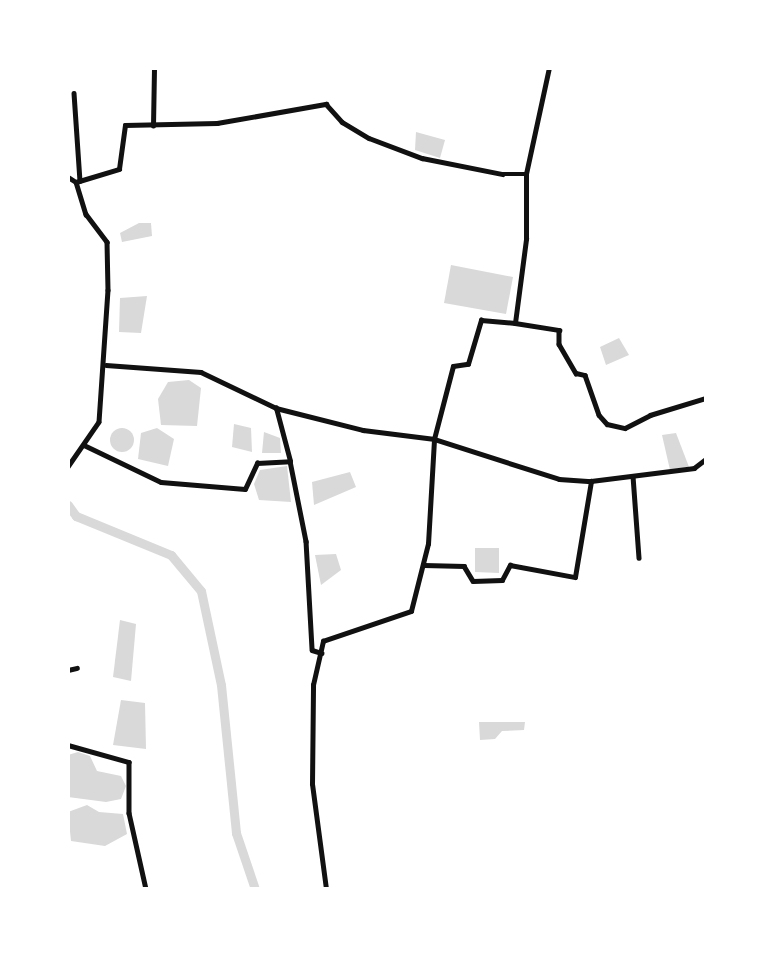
<!DOCTYPE html>
<html>
<head>
<meta charset="utf-8">
<style>
	body { margin:0 }
	#map { position:relative; width:774px; height:957px; overflow:hidden; background:#fff; font-family:"Fira Sans",sans-serif }
	div>[style] { position:absolute }
	[style*='--x'] { left:calc(var(--x)*1px); top:calc(var(--y)*1px); width:calc(var(--w)*1px); rotate:calc(var(--a)*1deg) }
	.water>* { inset:0; background:#d9d9d9 }
	.round { border-radius:50% }
	.canal>* { height:9px; margin:-4.5px; padding:0 4.5px; transform-origin:4.5px; border-radius:4.5px; background:#d9d9d9 }
	.minor>* { height:4.5px; margin:-2.25px; padding:0 2.25px; transform-origin:2.25px; border-radius:2.25px; background:#111 }
	span { translate:-50% -50%; white-space:nowrap; text-align:center; line-height:1.15; -webkit-text-stroke:7px #fff; paint-order:stroke }
	.frame { position:absolute; inset:0; border:70px solid #fff; pointer-events:none }
</style>
</head>
<body>
<div id="map">
	<div class="water">
		<i style="clip-path:polygon(416px 132px,445px 140px,440px 158px,415px 150px)"></i>
		<i style="clip-path:polygon(139px 223px,151px 223px,152px 236px,122px 242px,120px 233px)"></i>
		<i style="clip-path:polygon(451px 265px,513px 277px,506px 314px,444px 303px)"></i>
		<i style="clip-path:polygon(147px 296px,141px 333px,119px 332px,120px 298px)"></i>
		<i style="clip-path:polygon(619px 338px,629px 355px,606px 365px,600px 347px)"></i>
		<i style="clip-path:polygon(189px 380px,201px 388px,197px 426px,161px 425px,158px 399px,168px 382px)"></i>
		<i style="clip-path:polygon(234px 424px,251px 428px,252px 452px,232px 447px)"></i>
		<i style="clip-path:polygon(157px 428px,174px 439px,168px 466px,138px 459px,141px 433px)"></i>
		<i class="round" style="left:110px;top:428px;width:24px;height:24px"></i>
		<i style="clip-path:polygon(264px 432px,280px 438px,281px 453px,262px 453px)"></i>
		<i style="clip-path:polygon(676px 433px,689px 467px,670px 470px,662px 435px)"></i>
		<i style="clip-path:polygon(287px 466px,291px 502px,259px 500px,254px 484px,260px 470px)"></i>
		<i style="clip-path:polygon(350px 472px,356px 487px,314px 505px,312px 482px)"></i>
		<i style="clip-path:polygon(475px 548px,499px 548px,499px 573px,475px 572px)"></i>
		<i style="clip-path:polygon(336px 554px,341px 570px,321px 585px,315px 555px)"></i>
		<i style="clip-path:polygon(120px 620px,136px 624px,131px 681px,113px 677px)"></i>
		<i style="clip-path:polygon(121px 700px,145px 703px,146px 749px,113px 745px)"></i>
		<i style="clip-path:polygon(479px 722px,525px 722px,524px 730px,502px 731px,495px 739px,480px 740px)"></i>
		<i style="clip-path:polygon(78px 752px,90px 756px,97px 771px,121px 776px,126px 786px,121px 799px,106px 802px,68px 797px,68px 755px)"></i>
		<i style="clip-path:polygon(87px 805px,99px 812px,123px 814px,127px 834px,105px 846px,71px 841px,68px 812px)"></i>
	</div>
	<div class="canal">
		<i style="--x:68;--y:505;--w:14;--a:54"></i>
		<i style="--x:76;--y:516;--w:103;--a:22.3"></i>
		<i style="--x:171;--y:555;--w:47;--a:50.2"></i>
		<i style="--x:201;--y:591;--w:96;--a:78"></i>
		<i style="--x:221;--y:685;--w:149;--a:84.2"></i>
		<i style="--x:236;--y:833;--w:59;--a:71.3"></i>
	</div>
	<div class="minor">
		<i style="--x:74;--y:93;--w:88;--a:86.1"></i>
		<i style="--x:153;--y:126;--w:58;--a:-89"></i>
		<i style="--x:68;--y:177;--w:9;--a:32"></i>
		<i style="--x:76;--y:182;--w:34;--a:73"></i>
		<i style="--x:86;--y:214;--w:35;--a:53"></i>
		<i style="--x:107;--y:242;--w:48;--a:88.8"></i>
		<i style="--x:108;--y:290;--w:132;--a:93.9"></i>
		<i style="--x:99;--y:422;--w:55;--a:124.6"></i>
		<i style="--x:76;--y:182;--w:45;--a:-16.8"></i>
		<i style="--x:119;--y:169;--w:44;--a:-82.2"></i>
		<i style="--x:125;--y:125;--w:92;--a:-1.2"></i>
		<i style="--x:217;--y:123;--w:111;--a:-9.9"></i>
		<i style="--x:326;--y:104;--w:24;--a:48"></i>
		<i style="--x:342;--y:122;--w:31;--a:31"></i>
		<i style="--x:369;--y:138;--w:57;--a:20.7"></i>
		<i style="--x:422;--y:158;--w:82;--a:11.3"></i>
		<i style="--x:502;--y:174;--w:24;--a:0"></i>
		<i style="--x:515;--y:323;--w:45;--a:9"></i>
		<i style="--x:559;--y:330;--w:14;--a:90"></i>
		<i style="--x:559;--y:344;--w:34;--a:60"></i>
		<i style="--x:576;--y:373;--w:9;--a:13"></i>
		<i style="--x:585;--y:375;--w:42;--a:70.7"></i>
		<i style="--x:599;--y:415;--w:12;--a:48"></i>
		<i style="--x:607;--y:424;--w:18;--a:13"></i>
		<i style="--x:625;--y:428;--w:28;--a:-27"></i>
		<i style="--x:650;--y:415;--w:59;--a:-16.9"></i>
		<i style="--x:106;--y:365;--w:95;--a:4.2"></i>
		<i style="--x:201;--y:372;--w:83;--a:25.6"></i>
		<i style="--x:84;--y:445;--w:85;--a:25.7"></i>
		<i style="--x:161;--y:482;--w:84;--a:4.8"></i>
		<i style="--x:245;--y:489;--w:29;--a:-65"></i>
		<i style="--x:257;--y:463;--w:33;--a:-3"></i>
		<i style="--x:290;--y:461;--w:55;--a:-104.8"></i>
		<i style="--x:276;--y:408;--w:90;--a:14.2"></i>
		<i style="--x:363;--y:430;--w:72;--a:7.2"></i>
		<i style="--x:434;--y:439;--w:131;--a:17.7"></i>
		<i style="--x:559;--y:479;--w:32;--a:4"></i>
		<i style="--x:290;--y:461;--w:82;--a:78.7"></i>
		<i style="--x:306;--y:541;--w:109;--a:86.8"></i>
		<i style="--x:312;--y:650;--w:10;--a:17"></i>
		<i style="--x:633;--y:476;--w:82;--a:85.8"></i>
		<i style="--x:424;--y:565;--w:40;--a:1.4"></i>
		<i style="--x:464;--y:566;--w:17;--a:59"></i>
		<i style="--x:473;--y:581;--w:29;--a:-2"></i>
		<i style="--x:502;--y:580;--w:17;--a:-62"></i>
		<i style="--x:510;--y:565;--w:66;--a:10.5"></i>
		<i style="--x:575;--y:577;--w:97;--a:-80.5"></i>
		<i style="--x:591;--y:481;--w:104;--a:-7.2"></i>
		<i style="--x:694;--y:468;--w:15;--a:-37"></i>
		<i style="--x:68;--y:670;--w:9;--a:-13"></i>
		<i style="--x:68;--y:745;--w:63;--a:15.6"></i>
		<i style="--x:129;--y:762;--w:51;--a:90"></i>
		<i style="--x:129;--y:813;--w:78;--a:77.4"></i>
		<i style="--x:326;--y:889;--w:106;--a:-97.6"></i>
		<i style="--x:312;--y:784;--w:99;--a:-89.4"></i>
		<i style="--x:313;--y:685;--w:45;--a:-77.2"></i>
		<i style="--x:323;--y:641;--w:93;--a:-18.8"></i>
		<i style="--x:411;--y:611;--w:69;--a:-75.8"></i>
		<i style="--x:428;--y:544;--w:105;--a:-86.7"></i>
		<i style="--x:434;--y:439;--w:75;--a:-75.4"></i>
		<i style="--x:453;--y:366;--w:15;--a:-8"></i>
		<i style="--x:468;--y:364;--w:46;--a:-73.5"></i>
		<i style="--x:481;--y:320;--w:34;--a:5"></i>
		<i style="--x:515;--y:323;--w:85;--a:-82.5"></i>
		<i style="--x:526;--y:239;--w:65;--a:-90"></i>
		<i style="--x:526;--y:174;--w:108;--a:-77.8"></i>
	</div>
	<div class="frame"></div>
</div>
</body>
</html>
